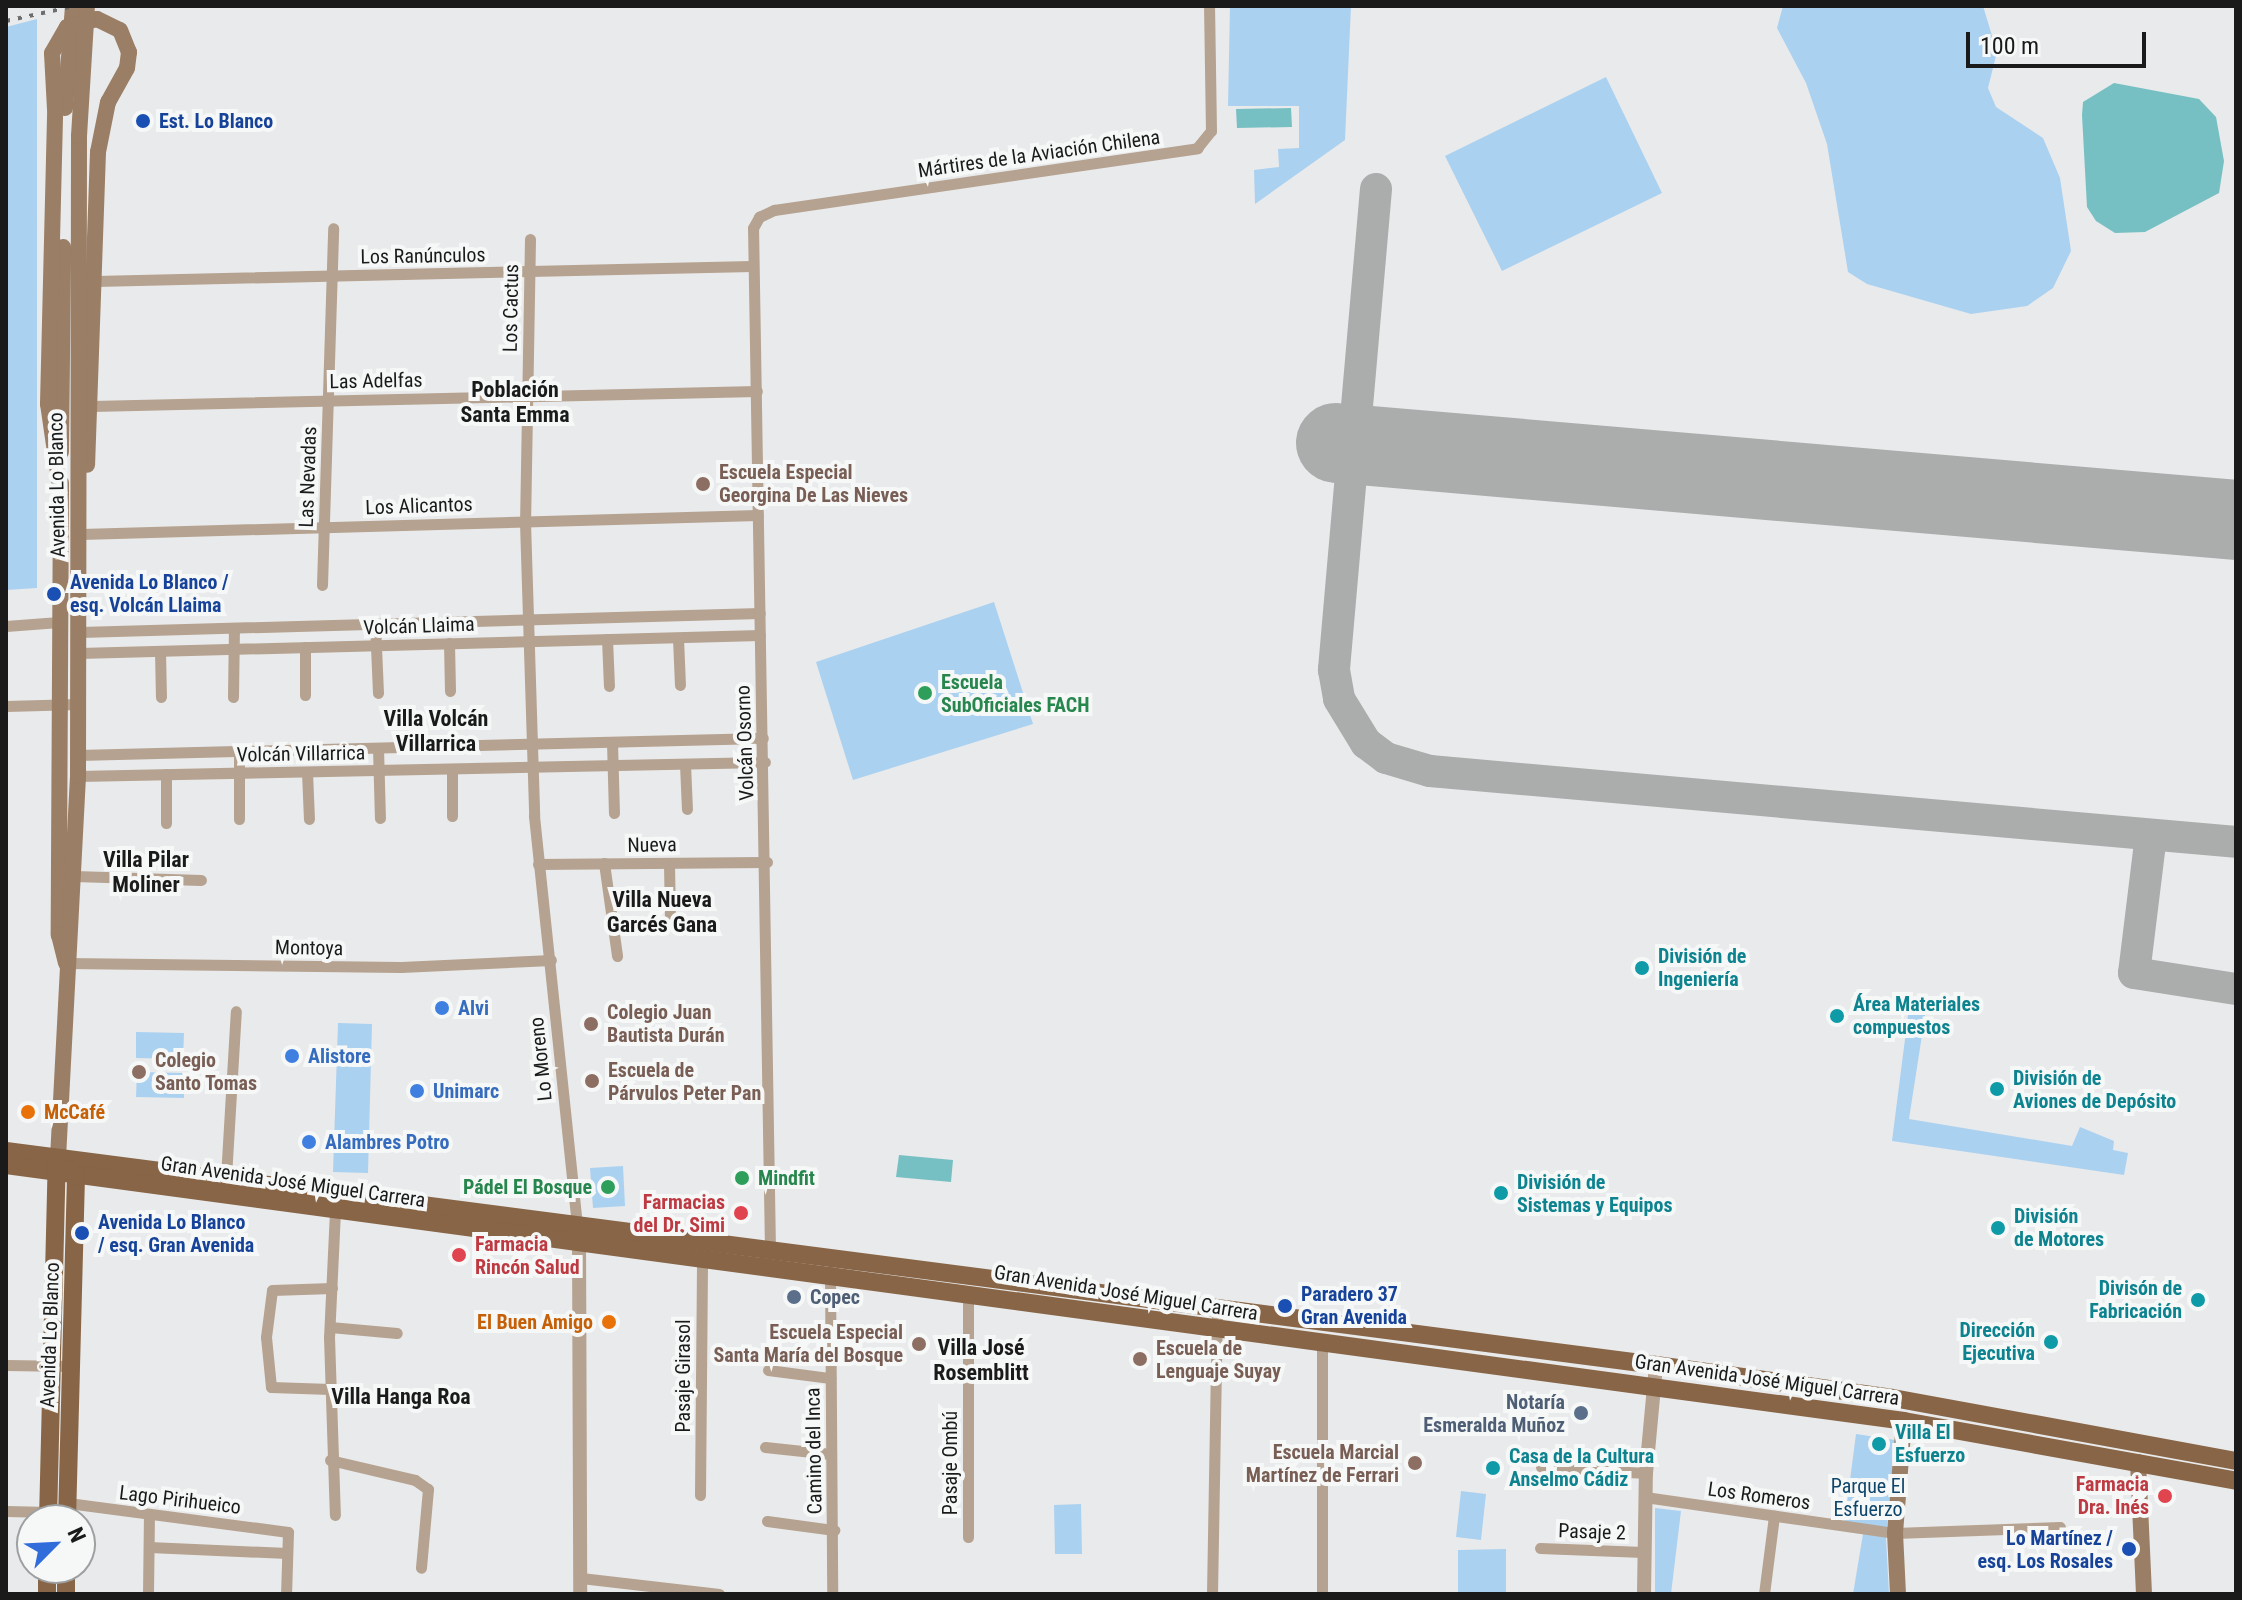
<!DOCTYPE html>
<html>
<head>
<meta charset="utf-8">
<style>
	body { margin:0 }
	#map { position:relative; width:2242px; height:1600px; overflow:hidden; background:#e9eaeb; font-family:"Roboto Condensed",sans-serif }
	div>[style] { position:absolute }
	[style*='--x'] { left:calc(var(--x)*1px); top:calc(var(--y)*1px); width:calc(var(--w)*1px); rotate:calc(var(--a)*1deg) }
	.green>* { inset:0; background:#abd1f1 }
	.water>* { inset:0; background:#76c0c3 }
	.taxiway>* { height:32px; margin:-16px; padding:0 16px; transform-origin:16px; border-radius:16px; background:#abacac }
	.runway>* { height:80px; margin:-40px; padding:0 40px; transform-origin:40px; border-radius:40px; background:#abacac }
	.minor>* { height:11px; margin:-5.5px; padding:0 5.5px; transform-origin:5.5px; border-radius:5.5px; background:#b5a290 }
	.tertiary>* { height:14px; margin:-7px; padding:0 7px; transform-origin:7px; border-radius:7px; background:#b5a290 }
	.secondary>* { height:16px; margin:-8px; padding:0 8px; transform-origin:8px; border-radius:8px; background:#9a7e65 }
	.primary>* { height:18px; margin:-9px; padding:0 9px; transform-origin:9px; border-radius:9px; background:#876546 }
	.rail>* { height:4px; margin-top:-2px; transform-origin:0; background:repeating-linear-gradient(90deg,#6d6d6e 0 4px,transparent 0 12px) }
	.dots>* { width:22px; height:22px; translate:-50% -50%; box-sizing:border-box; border:4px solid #f6f8f8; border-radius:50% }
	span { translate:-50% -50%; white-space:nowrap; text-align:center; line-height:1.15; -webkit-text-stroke:8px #f6f8f8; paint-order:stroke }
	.transit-label { font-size:20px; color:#164399; font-weight:700 }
	.left { translate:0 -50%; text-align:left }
	.right { translate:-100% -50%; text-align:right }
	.street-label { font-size:20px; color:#1a1a1b }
	.education-label { font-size:20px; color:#785e54; font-weight:700 }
	.leisure-label { font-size:20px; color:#27864d; font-weight:700 }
	.culture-label { font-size:20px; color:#0d838f; font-weight:700 }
	.shop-label { font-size:20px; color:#366cbe; font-weight:700 }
	.food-label { font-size:20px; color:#c56008; font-weight:700 }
	.health-label { font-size:20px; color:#be3a42; font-weight:700 }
	.service-label { font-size:20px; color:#4e5e75; font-weight:700 }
	.park-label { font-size:20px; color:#0e456a }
	.neighbourhood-label { font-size:22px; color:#1a1a1b; font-weight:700 }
	.frame { position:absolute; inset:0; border:8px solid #1a1a1b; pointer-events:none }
	.north { position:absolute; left:16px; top:1504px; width:80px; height:80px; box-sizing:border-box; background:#f6f8f8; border:2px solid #9e9fa0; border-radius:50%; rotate:66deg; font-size:22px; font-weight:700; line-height:32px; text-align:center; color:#1a1a1b }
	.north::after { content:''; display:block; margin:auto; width:28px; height:36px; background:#316cdb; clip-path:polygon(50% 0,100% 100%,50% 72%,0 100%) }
	.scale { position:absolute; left:1966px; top:32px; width:180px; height:36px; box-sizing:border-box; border:4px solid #1a1a1b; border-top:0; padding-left:10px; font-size:24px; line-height:28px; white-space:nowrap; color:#1a1a1b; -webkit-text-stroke:6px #f6f8f8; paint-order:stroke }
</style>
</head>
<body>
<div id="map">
	<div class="green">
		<i style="clip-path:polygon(1230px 6px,1351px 6px,1345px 140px,1255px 204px,1254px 170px,1279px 167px,1278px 149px,1299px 148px,1299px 106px,1228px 106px)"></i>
		<i style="clip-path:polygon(1783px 6px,1983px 6px,1997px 52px,1988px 88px,1996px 107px,2043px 138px,2060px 178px,2071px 251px,2053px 288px,2027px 306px,1971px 314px,1867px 284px,1848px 272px,1827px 144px,1806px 83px,1777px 28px)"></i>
		<i style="clip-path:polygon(37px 19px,37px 588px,6px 590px,6px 27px)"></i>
		<i style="clip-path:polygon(1606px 77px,1662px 193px,1502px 271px,1445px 156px)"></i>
		<i style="clip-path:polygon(994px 602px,1033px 724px,853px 780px,816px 662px)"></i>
		<i style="clip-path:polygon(1910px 1000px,1927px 1003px,1909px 1119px,2072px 1146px,2080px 1127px,2114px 1141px,2113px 1150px,2128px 1153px,2124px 1175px,1892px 1141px)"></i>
		<i style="clip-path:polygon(338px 1023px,372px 1024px,368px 1173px,333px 1172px)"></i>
		<i style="clip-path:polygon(136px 1032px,184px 1033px,183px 1059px,136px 1058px)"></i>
		<i style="clip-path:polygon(137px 1072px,184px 1073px,184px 1098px,136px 1097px)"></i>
		<i style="clip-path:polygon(623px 1166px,625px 1206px,593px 1208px,590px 1168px)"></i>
		<i style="clip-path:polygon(1856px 1434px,1895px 1440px,1886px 1538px,1889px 1594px,1853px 1594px,1863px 1534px,1844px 1526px)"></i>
		<i style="clip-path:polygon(1461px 1491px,1486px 1494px,1481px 1540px,1456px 1537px)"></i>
		<i style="clip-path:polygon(1081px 1504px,1082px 1554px,1055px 1554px,1054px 1505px)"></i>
		<i style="clip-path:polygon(1655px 1508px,1681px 1511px,1671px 1594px,1655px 1594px)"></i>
		<i style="clip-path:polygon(1506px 1549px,1506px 1594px,1458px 1594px,1458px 1550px)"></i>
	</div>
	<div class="water">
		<i style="clip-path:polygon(2114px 83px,2199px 99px,2216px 117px,2224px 161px,2219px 193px,2145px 232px,2115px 233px,2096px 221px,2087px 207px,2082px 115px,2083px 102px)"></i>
		<i style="clip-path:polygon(1291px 108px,1292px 127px,1237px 128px,1236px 109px)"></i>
		<i style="clip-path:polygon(899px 1155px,953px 1160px,951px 1182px,896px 1177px)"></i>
	</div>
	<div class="taxiway">
		<i style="--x:1376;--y:189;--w:483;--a:95"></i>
		<i style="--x:1334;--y:670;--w:29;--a:80"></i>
		<i style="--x:1339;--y:699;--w:52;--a:58.5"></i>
		<i style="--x:1366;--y:743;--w:25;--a:37"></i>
		<i style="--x:1386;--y:758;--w:46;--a:16.5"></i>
		<i style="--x:1430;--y:771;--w:809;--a:5.03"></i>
		<i style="--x:2151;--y:835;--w:139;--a:97"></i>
		<i style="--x:2134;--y:973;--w:103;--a:8.9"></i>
	</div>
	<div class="runway">
		<i style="--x:1336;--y:443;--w:903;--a:4.89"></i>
	</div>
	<div class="minor">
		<i style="--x:530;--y:239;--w:283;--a:91"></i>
		<i style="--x:525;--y:522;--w:294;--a:88.2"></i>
		<i style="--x:534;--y:816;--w:409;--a:84"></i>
		<i style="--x:95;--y:281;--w:657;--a:-1.31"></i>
		<i style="--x:92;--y:406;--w:665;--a:-1.29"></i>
		<i style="--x:81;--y:534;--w:677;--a:-1.61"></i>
		<i style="--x:322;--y:585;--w:357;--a:-88.2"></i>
		<i style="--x:375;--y:624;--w:69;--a:87.5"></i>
		<i style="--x:6;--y:626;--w:53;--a:-4.3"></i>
		<i style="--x:80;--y:632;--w:680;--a:-1.6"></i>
		<i style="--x:678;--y:638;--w:47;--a:87.6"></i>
		<i style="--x:607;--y:639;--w:47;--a:87.6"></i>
		<i style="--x:449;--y:643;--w:48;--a:88.8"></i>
		<i style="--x:305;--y:647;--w:48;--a:90"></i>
		<i style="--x:160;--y:651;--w:46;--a:88.8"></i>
		<i style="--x:79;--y:653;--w:681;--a:-1.51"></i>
		<i style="--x:233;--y:697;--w:68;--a:-89.2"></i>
		<i style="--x:6;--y:706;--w:73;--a:-1.6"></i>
		<i style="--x:612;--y:742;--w:71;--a:88.4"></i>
		<i style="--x:378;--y:748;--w:70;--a:88.4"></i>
		<i style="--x:239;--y:751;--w:68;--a:90"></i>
		<i style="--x:78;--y:755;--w:685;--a:-1.42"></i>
		<i style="--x:685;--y:764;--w:45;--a:87.5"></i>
		<i style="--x:452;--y:769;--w:47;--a:90"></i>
		<i style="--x:307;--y:772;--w:47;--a:87.6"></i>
		<i style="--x:166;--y:774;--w:49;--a:90"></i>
		<i style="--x:78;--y:776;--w:687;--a:-1.17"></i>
		<i style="--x:604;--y:863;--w:94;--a:82"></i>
		<i style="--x:669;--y:863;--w:55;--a:89"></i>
		<i style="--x:538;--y:864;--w:229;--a:-0.5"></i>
		<i style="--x:74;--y:876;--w:127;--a:1.8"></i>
		<i style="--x:66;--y:963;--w:335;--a:0.7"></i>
		<i style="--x:401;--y:967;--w:150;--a:-2.7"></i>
		<i style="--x:226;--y:1177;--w:166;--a:-86.6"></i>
		<i style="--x:335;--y:1211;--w:126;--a:92.7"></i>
		<i style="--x:329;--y:1337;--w:178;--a:88.1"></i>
		<i style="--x:770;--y:1250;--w:1022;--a:-90.95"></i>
		<i style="--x:753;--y:228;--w:13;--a:-61"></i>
		<i style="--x:759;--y:217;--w:17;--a:-25"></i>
		<i style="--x:774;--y:210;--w:428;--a:-8.3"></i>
		<i style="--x:1197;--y:148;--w:22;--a:-51"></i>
		<i style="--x:1211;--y:131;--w:125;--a:-90.9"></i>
		<i style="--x:830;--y:1271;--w:323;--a:89.6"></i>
		<i style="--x:330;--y:1327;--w:67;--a:5.1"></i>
		<i style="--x:1322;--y:1339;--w:255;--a:90"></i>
		<i style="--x:6;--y:1365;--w:64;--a:0.9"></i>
		<i style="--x:768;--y:1370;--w:63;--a:7.4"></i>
		<i style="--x:330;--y:1389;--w:59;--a:-178.1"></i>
		<i style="--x:271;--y:1387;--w:50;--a:-95.7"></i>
		<i style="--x:266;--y:1337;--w:47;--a:-82.7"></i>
		<i style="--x:272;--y:1290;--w:60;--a:-1.9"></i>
		<i style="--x:765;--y:1447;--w:66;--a:6.1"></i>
		<i style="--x:330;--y:1460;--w:87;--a:13.2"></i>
		<i style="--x:415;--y:1480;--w:16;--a:35"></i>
		<i style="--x:428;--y:1489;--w:79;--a:95.1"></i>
		<i style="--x:1541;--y:1467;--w:105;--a:3.3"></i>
		<i style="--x:700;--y:1495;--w:237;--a:-89.5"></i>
		<i style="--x:1645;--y:1497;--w:253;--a:8.2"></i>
		<i style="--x:1895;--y:1533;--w:165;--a:-2.1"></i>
		<i style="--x:68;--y:1503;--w:222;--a:7.5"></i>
		<i style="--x:288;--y:1532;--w:62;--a:91.8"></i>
		<i style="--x:6;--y:1511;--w:43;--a:1.3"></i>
		<i style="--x:767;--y:1521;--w:68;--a:7.7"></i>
		<i style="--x:968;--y:1537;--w:245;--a:-90"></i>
		<i style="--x:149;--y:1547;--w:138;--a:2.5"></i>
		<i style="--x:1540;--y:1548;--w:103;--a:2.2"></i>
		<i style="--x:581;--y:1578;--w:139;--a:6.6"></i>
		<i style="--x:148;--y:1594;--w:78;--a:-89.3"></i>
		<i style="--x:1212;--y:1594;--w:287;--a:-89"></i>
		<i style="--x:1764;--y:1594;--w:79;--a:-82.7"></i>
	</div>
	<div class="tertiary">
		<i style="--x:579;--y:1235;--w:359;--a:89.8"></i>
		<i style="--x:1644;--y:1594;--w:121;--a:-89.1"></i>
		<i style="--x:1646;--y:1473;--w:108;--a:-84.7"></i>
	</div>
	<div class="secondary">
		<i style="--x:65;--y:108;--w:102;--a:-85.5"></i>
		<i style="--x:61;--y:452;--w:205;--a:-89.4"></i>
		<i style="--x:61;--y:483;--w:452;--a:90.3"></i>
		<i style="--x:59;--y:935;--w:29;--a:76"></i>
		<i style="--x:61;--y:493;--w:90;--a:-98.3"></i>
		<i style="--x:48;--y:404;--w:295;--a:-88.6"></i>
		<i style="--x:55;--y:109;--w:56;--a:-93.1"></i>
		<i style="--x:52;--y:53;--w:30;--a:-60"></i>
		<i style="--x:67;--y:27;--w:31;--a:-15"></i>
		<i style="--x:97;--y:19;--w:25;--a:26"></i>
		<i style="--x:120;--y:30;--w:24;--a:68"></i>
		<i style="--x:129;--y:52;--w:16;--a:97"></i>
		<i style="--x:127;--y:68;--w:39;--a:119"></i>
		<i style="--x:108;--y:102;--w:51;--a:101.3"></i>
		<i style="--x:98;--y:152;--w:313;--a:92"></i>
		<i style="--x:58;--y:1158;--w:383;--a:-87"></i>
		<i style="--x:78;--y:776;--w:640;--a:-89.91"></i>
		<i style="--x:79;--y:136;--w:130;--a:-86.5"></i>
		<i style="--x:2138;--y:1462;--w:132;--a:87.4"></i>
		<i style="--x:1898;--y:1594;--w:61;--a:-92.8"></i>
		<i style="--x:1895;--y:1533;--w:112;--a:-85.4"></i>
	</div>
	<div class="primary">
		<i style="--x:6;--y:1151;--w:1664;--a:7.39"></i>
		<i style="--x:1656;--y:1365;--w:239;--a:7.9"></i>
		<i style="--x:1893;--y:1398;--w:349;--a:10.4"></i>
		<i style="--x:6;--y:1165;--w:1915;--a:7.68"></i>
		<i style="--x:1904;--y:1421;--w:337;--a:10.2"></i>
		<i style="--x:48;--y:1520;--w:357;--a:-88.6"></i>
		<i style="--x:67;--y:1520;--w:344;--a:-88.5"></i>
		<i style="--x:76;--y:1176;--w:8;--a:-135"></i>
		<i style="--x:47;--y:1594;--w:26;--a:-90"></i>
		<i style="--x:66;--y:1594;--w:26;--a:-90"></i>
	</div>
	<div class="rail">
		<i style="--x:6;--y:21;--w:71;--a:-12.3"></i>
	</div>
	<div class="dots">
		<i style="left:143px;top:121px;background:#1a4fb4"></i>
		<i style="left:703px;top:484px;background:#8d6e63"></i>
		<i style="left:54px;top:594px;background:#1a4fb4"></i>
		<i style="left:925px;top:693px;background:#2e9e5b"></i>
		<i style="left:1642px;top:968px;background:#0f9aa8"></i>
		<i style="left:442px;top:1008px;background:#3f7fe0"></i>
		<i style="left:1837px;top:1016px;background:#0f9aa8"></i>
		<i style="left:591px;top:1024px;background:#8d6e63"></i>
		<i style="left:292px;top:1056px;background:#3f7fe0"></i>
		<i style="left:139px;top:1072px;background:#8d6e63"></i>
		<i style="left:592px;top:1081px;background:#8d6e63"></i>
		<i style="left:1997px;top:1089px;background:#0f9aa8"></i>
		<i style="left:417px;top:1091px;background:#3f7fe0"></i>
		<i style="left:28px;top:1112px;background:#e8710a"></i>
		<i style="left:309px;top:1142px;background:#3f7fe0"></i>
		<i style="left:742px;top:1178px;background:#2e9e5b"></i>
		<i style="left:608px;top:1187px;background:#2e9e5b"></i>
		<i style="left:1501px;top:1193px;background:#0f9aa8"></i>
		<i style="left:741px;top:1213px;background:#e0444e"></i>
		<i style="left:1998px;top:1228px;background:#0f9aa8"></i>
		<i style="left:82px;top:1233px;background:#1a4fb4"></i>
		<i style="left:459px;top:1255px;background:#e0444e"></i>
		<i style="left:794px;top:1297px;background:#5c6f8a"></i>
		<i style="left:2198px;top:1300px;background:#0f9aa8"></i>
		<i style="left:1285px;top:1306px;background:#1a4fb4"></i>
		<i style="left:609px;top:1322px;background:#e8710a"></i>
		<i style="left:2051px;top:1342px;background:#0f9aa8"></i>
		<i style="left:919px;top:1344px;background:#8d6e63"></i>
		<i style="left:1140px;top:1359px;background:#8d6e63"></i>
		<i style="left:1581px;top:1413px;background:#5c6f8a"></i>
		<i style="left:1879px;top:1444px;background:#0f9aa8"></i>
		<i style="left:1415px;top:1463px;background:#8d6e63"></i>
		<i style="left:1493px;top:1468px;background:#0f9aa8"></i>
		<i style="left:2165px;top:1496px;background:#e0444e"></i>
		<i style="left:2129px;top:1549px;background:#1a4fb4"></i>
	</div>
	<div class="transit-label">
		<span class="left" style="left:159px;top:121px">Est. Lo Blanco</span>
		<span class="left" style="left:70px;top:594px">Avenida Lo Blanco /<br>esq. Volcán Llaima</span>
		<span class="left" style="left:98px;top:1234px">Avenida Lo Blanco<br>/ esq. Gran Avenida</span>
		<span class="left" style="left:1301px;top:1306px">Paradero 37<br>Gran Avenida</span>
		<span class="right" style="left:2113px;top:1550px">Lo Martínez /<br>esq. Los Rosales</span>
	</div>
	<div class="street-label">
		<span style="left:1039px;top:154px;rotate:-8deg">Mártires de la Aviación Chilena</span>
		<span style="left:423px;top:256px;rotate:-1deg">Los Ranúnculos</span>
		<span style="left:511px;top:308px;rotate:-89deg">Los Cactus</span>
		<span style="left:376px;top:381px;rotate:-1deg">Las Adelfas</span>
		<span style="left:308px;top:477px;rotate:-88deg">Las Nevadas</span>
		<span style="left:57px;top:485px;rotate:-91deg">Avenida Lo Blanco</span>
		<span style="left:419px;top:506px;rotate:-2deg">Los Alicantos</span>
		<span style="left:419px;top:626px;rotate:-2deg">Volcán Llaima</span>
		<span style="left:745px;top:743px;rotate:-92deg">Volcán Osorno</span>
		<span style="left:301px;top:754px;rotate:-1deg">Volcán Villarrica</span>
		<span style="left:652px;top:845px;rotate:-1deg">Nueva</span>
		<span style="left:309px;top:948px;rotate:1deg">Montoya</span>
		<span style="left:541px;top:1059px;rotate:-96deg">Lo Moreno</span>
		<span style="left:293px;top:1182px;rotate:8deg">Gran Avenida José Miguel Carrera</span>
		<span style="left:1126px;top:1293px;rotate:9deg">Gran Avenida José Miguel Carrera</span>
		<span style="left:50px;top:1335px;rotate:-88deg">Avenida Lo Blanco</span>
		<span style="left:683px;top:1376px;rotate:-90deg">Pasaje Girasol</span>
		<span style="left:1767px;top:1380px;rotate:8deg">Gran Avenida José Miguel Carrera</span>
		<span style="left:814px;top:1451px;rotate:-91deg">Camino del Inca</span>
		<span style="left:950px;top:1463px;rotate:-90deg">Pasaje Ombú</span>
		<span style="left:1759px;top:1496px;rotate:8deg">Los Romeros</span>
		<span style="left:180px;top:1500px;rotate:7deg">Lago Pirihueico</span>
		<span style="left:1592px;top:1532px;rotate:2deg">Pasaje 2</span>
	</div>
	<div class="education-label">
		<span class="left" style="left:719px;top:484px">Escuela Especial<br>Georgina De Las Nieves</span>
		<span class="left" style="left:607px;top:1024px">Colegio Juan<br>Bautista Durán</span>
		<span class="left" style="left:155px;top:1072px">Colegio<br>Santo Tomas</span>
		<span class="left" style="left:608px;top:1082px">Escuela de<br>Párvulos Peter Pan</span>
		<span class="right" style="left:903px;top:1344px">Escuela Especial<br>Santa María del Bosque</span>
		<span class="left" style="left:1156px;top:1360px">Escuela de<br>Lenguaje Suyay</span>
		<span class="right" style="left:1399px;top:1464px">Escuela Marcial<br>Martínez de Ferrari</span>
	</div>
	<div class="leisure-label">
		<span class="left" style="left:941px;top:694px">Escuela<br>SubOficiales FACH</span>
		<span class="left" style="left:758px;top:1178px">Mindfit</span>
		<span class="right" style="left:592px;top:1187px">Pádel El Bosque</span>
	</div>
	<div class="culture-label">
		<span class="left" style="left:1658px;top:968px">División de<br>Ingeniería</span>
		<span class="left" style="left:1853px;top:1016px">Área Materiales<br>compuestos</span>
		<span class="left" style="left:2013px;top:1090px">División de<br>Aviones de Depósito</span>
		<span class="left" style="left:1517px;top:1194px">División de<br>Sistemas y Equipos</span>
		<span class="left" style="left:2014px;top:1228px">División<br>de Motores</span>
		<span class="right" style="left:2182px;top:1300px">Divisón de<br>Fabricación</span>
		<span class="right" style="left:2035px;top:1342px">Dirección<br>Ejecutiva</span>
		<span class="left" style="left:1895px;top:1444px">Villa El<br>Esfuerzo</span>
		<span class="left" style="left:1509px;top:1468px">Casa de la Cultura<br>Anselmo Cádiz</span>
	</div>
	<div class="shop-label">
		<span class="left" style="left:458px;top:1008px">Alvi</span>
		<span class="left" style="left:308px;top:1056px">Alistore</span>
		<span class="left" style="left:433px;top:1091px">Unimarc</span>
		<span class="left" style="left:325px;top:1142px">Alambres Potro</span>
	</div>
	<div class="food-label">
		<span class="left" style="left:44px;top:1112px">McCafé</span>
		<span class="right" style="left:593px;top:1322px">El Buen Amigo</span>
	</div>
	<div class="health-label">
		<span class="right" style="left:725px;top:1214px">Farmacias<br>del Dr. Simi</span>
		<span class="left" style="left:475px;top:1256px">Farmacia<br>Rincón Salud</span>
		<span class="right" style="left:2149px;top:1496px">Farmacia<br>Dra. Inés</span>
	</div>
	<div class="service-label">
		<span class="left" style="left:810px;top:1297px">Copec</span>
		<span class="right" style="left:1565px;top:1414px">Notaría<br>Esmeralda Muñoz</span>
	</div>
	<div class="park-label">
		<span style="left:1868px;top:1498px">Parque El<br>Esfuerzo</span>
	</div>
	<div class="neighbourhood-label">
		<span style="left:515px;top:402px">Población<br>Santa Emma</span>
		<span style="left:436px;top:731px">Villa Volcán<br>Villarrica</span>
		<span style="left:146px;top:872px">Villa Pilar<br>Moliner</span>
		<span style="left:662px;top:912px">Villa Nueva<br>Garcés Gana</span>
		<span style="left:981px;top:1360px">Villa José<br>Rosemblitt</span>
		<span style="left:401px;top:1397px">Villa Hanga Roa</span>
	</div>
	<div class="frame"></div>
	<div class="north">N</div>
	<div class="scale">100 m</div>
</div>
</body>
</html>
